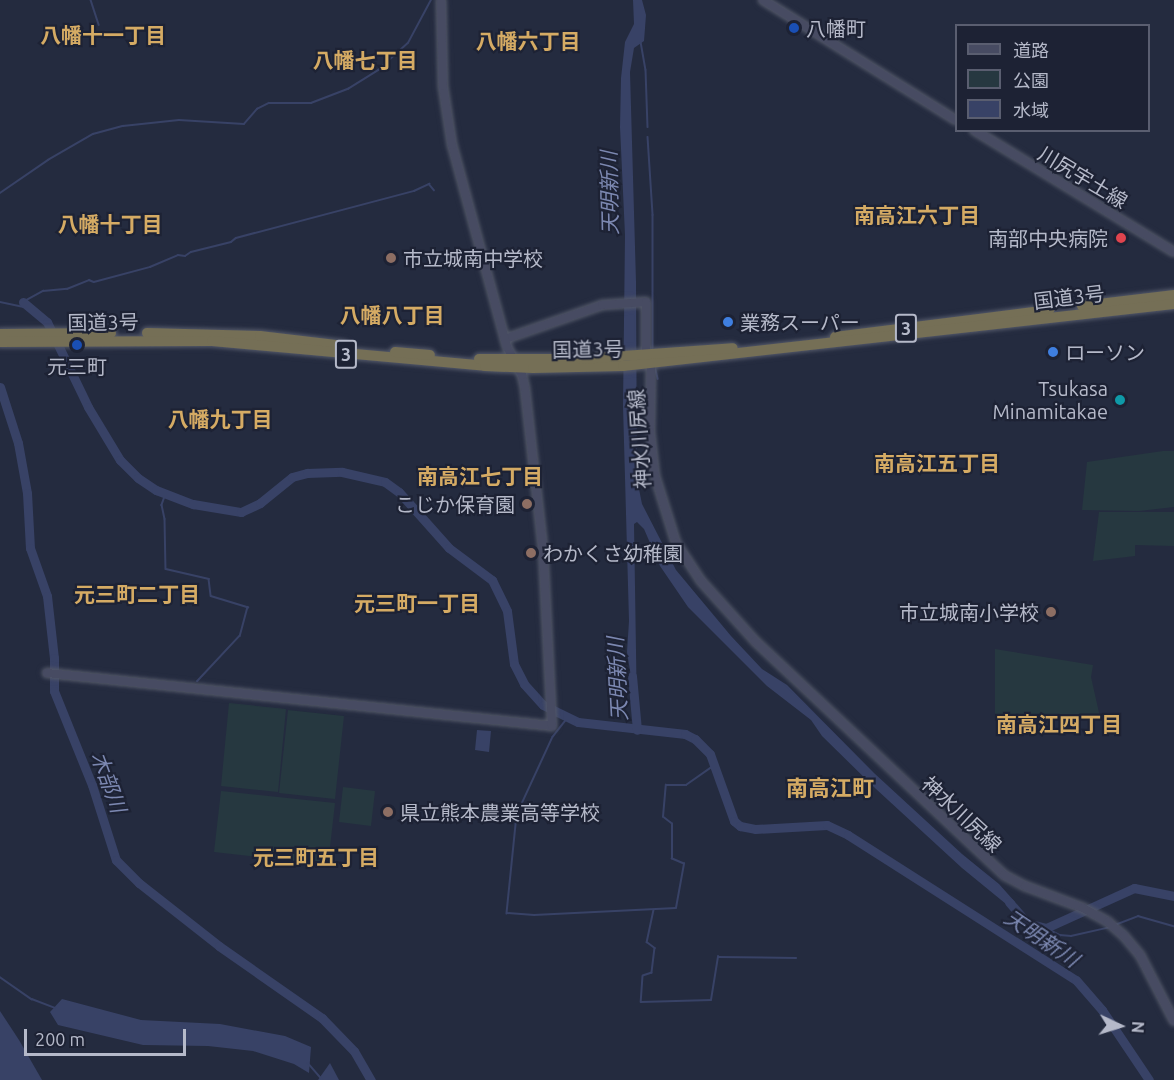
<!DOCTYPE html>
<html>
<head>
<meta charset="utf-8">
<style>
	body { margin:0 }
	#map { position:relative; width:1174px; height:1080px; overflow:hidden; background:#242b3f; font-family:Ubuntu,"Noto Sans JP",sans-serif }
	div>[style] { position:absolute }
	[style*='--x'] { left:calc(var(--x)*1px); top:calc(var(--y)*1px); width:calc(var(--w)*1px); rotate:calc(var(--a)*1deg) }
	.green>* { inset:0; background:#263840 }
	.water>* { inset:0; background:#384266 }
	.stream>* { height:1.5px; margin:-0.75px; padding:0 0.75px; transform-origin:0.75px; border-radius:0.75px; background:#384266 }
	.river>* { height:9px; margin:-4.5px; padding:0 4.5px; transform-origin:4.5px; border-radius:4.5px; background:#384266 }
	.roads { filter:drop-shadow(0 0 2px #535869) drop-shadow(0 0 2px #535869) }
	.secondary>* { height:8px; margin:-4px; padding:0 4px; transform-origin:4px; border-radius:4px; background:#474b62 }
	.highway>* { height:10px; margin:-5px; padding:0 5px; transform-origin:5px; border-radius:5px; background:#756f56 }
	.dots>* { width:16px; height:16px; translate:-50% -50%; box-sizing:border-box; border:3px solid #1d2234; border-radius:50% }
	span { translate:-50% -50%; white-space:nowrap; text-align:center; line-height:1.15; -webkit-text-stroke:4.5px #1d2234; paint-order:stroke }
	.shield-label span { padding:2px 4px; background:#1d2234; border:2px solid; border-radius:4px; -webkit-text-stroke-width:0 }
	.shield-label { font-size:18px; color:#b5b9c9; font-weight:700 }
	.poi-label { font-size:20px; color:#b5b9c9 }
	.left { translate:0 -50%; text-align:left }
	.right { translate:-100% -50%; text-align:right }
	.street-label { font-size:20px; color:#b5b9c9 }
	.neighbourhood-label { font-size:21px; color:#d5ab64; font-weight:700 }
	.water-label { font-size:21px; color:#7c88b1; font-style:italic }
	.quarter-label { font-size:22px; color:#d5ab64; font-weight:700 }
	.legend { position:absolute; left:955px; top:24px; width:195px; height:108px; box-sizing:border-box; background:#1d2234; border:2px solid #5a5e70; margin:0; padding:8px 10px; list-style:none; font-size:18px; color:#b5b9c9 }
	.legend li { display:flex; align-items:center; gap:12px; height:30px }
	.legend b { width:30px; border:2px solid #5a5e70 }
	.north { position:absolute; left:1090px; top:996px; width:60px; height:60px; -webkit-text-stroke:4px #1d2234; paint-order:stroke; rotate:94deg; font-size:16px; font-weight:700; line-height:24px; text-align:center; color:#b5b9c9 }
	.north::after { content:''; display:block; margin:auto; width:21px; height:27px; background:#b5b9c9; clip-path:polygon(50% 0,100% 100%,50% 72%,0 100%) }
	.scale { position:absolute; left:24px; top:1029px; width:162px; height:27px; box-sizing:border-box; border:3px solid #b5b9c9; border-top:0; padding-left:8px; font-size:18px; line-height:21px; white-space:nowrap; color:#b5b9c9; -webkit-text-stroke:4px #1d2234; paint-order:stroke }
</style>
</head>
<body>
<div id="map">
	<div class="green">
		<i style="clip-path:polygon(1163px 451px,1174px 451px,1174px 507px,1139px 511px,1082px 510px,1087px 462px)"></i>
		<i style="clip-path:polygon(1099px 512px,1174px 512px,1174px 546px,1135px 545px,1135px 556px,1093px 561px)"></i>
		<i style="clip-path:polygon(995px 649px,1093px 665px,1091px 677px,1100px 717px,995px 716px)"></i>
		<i style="clip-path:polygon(229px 703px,286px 709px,278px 792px,221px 786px)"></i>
		<i style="clip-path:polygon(288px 710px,344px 716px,335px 799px,279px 793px)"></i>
		<i style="clip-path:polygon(343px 787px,375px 791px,371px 826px,339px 822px)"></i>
		<i style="clip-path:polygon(221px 791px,335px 803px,328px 865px,214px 852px)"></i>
	</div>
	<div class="water">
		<i style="clip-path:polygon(633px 0,642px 0,646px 15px,644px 41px,634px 48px,630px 72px,636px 282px,637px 479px,642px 504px,676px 570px,731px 636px,762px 669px,787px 685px,874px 773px,962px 854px,999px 884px,1015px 902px,1017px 913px,962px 868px,876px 789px,822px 736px,811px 720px,767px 686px,688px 607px,660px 566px,644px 529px,637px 522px,634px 524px,637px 714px,627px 652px,629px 621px,623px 406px,625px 235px,620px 127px,621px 78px,625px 42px,634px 24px)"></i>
		<i style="clip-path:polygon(477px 730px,491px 731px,489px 752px,475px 750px)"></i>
		<i style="clip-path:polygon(62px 999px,141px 1020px,220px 1024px,285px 1036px,311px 1047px,309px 1073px,294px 1064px,253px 1051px,208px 1046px,143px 1045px,58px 1025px,50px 1012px)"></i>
		<i style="clip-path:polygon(0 1011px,19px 1040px,42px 1080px,0 1080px)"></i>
		<i style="clip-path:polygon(330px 1063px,339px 1080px,318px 1080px)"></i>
	</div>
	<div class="stream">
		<i style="--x:91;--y:0;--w:26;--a:72"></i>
		<i style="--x:641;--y:42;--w:28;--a:80"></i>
		<i style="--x:646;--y:70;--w:57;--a:88"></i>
		<i style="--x:648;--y:137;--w:78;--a:86.3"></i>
		<i style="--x:653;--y:215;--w:133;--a:90"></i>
		<i style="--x:0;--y:193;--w:58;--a:-34.5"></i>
		<i style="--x:48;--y:160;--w:52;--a:-30"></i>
		<i style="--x:93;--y:134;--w:31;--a:-15"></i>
		<i style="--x:123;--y:126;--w:56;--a:-6.1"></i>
		<i style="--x:179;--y:120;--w:65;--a:3.5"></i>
		<i style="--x:244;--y:124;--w:20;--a:-49"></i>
		<i style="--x:257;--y:109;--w:13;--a:-27"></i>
		<i style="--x:269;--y:103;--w:42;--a:0"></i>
		<i style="--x:311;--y:103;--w:40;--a:-21"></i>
		<i style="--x:348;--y:89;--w:36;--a:-32"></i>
		<i style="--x:378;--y:70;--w:40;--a:-42"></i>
		<i style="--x:408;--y:43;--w:49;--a:-61.9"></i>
		<i style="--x:0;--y:302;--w:30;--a:12"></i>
		<i style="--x:29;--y:308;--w:8;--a:-135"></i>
		<i style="--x:23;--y:302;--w:23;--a:-29"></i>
		<i style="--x:43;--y:291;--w:24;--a:-5"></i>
		<i style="--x:67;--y:289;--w:24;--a:-22"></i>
		<i style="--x:89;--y:280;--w:5;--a:22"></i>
		<i style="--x:94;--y:282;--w:58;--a:-15"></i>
		<i style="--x:150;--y:267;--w:30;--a:-23"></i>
		<i style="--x:178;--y:255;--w:7;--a:8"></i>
		<i style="--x:185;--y:256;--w:7;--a:-34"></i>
		<i style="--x:191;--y:252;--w:41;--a:-14"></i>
		<i style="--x:231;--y:242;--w:6;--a:-39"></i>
		<i style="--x:236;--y:238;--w:184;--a:-14.8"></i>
		<i style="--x:414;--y:191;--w:17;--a:-25"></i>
		<i style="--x:429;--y:184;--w:8;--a:50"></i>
		<i style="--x:656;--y:370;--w:9;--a:77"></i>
		<i style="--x:166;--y:494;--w:12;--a:110"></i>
		<i style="--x:162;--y:505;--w:14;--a:78"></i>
		<i style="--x:165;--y:519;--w:50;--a:88.9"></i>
		<i style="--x:166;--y:569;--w:44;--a:13.1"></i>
		<i style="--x:209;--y:579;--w:17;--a:83"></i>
		<i style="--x:211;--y:596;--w:39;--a:17"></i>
		<i style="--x:248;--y:607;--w:30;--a:105"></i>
		<i style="--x:240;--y:636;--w:62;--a:133"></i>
		<i style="--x:568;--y:718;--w:24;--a:128"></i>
		<i style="--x:553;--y:737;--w:86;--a:114.8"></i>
		<i style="--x:517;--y:815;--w:99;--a:95.8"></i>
		<i style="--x:507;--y:913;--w:27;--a:4"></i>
		<i style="--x:534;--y:915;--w:142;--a:-2.8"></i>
		<i style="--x:676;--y:908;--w:45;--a:-79.7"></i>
		<i style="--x:684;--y:864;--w:13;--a:-157"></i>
		<i style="--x:672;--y:859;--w:35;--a:-90"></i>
		<i style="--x:672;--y:824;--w:11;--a:-142"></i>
		<i style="--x:663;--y:817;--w:32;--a:-85"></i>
		<i style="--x:666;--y:785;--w:20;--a:0"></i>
		<i style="--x:686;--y:785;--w:35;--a:-35"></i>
		<i style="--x:654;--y:910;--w:33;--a:102"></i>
		<i style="--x:647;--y:942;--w:10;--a:37"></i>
		<i style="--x:655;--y:948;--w:25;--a:97"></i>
		<i style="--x:652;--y:973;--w:9;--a:162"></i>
		<i style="--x:643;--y:976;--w:26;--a:94"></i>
		<i style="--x:641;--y:1002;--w:70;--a:-1.6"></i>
		<i style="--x:711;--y:1000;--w:44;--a:-80.8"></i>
		<i style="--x:718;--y:957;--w:78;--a:0.7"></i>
		<i style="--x:1115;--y:925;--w:25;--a:-21"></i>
		<i style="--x:1138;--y:916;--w:37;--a:16"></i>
		<i style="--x:1046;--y:928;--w:16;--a:27"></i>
		<i style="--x:1060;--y:935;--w:11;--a:5"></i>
		<i style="--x:1071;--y:936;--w:41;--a:-12.7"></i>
		<i style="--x:0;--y:977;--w:39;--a:35"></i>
		<i style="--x:32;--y:999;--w:25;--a:21"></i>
		<i style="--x:308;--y:1063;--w:23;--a:49"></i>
	</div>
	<div class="river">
		<i style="--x:23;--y:302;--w:31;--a:40"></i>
		<i style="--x:47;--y:322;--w:94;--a:64.2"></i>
		<i style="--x:88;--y:407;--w:62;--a:58.9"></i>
		<i style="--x:120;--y:460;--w:25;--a:45"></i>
		<i style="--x:138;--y:478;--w:22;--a:34"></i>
		<i style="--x:156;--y:490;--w:40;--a:21"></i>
		<i style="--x:193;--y:504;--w:49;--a:9.5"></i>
		<i style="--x:241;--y:512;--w:21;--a:-25"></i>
		<i style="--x:260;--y:503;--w:41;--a:-39.1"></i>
		<i style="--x:292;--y:477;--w:16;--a:-15"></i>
		<i style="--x:307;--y:473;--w:35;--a:-2"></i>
		<i style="--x:342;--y:472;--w:44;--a:13.1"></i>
		<i style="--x:385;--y:482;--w:17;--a:36"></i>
		<i style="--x:399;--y:492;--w:75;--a:48.2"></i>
		<i style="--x:449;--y:548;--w:54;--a:36.7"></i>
		<i style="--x:492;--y:580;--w:34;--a:64"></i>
		<i style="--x:507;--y:611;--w:53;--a:82.5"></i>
		<i style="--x:514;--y:664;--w:22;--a:63"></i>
		<i style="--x:524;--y:684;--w:28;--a:48"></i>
		<i style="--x:543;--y:705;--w:39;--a:26"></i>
		<i style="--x:578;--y:722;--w:108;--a:6.4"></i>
		<i style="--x:685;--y:734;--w:11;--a:27"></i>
		<i style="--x:695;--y:739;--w:21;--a:45"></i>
		<i style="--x:710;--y:754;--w:71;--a:70.3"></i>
		<i style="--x:734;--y:821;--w:8;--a:40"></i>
		<i style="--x:740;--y:826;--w:15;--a:11"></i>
		<i style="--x:755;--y:829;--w:72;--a:-3.2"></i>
		<i style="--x:827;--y:825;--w:23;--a:25"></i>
		<i style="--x:848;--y:835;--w:270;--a:32.5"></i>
		<i style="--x:1076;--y:980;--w:40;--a:49"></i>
		<i style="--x:1102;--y:1010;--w:84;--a:56.1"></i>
		<i style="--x:0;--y:387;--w:59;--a:72.2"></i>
		<i style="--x:18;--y:443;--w:51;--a:79.8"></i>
		<i style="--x:27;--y:493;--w:55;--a:86.9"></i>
		<i style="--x:30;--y:548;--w:51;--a:70.5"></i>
		<i style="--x:47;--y:596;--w:62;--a:83.6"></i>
		<i style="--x:54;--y:658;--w:33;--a:90"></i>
		<i style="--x:54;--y:691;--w:101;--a:68"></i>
		<i style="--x:92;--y:785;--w:79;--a:72.3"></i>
		<i style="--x:116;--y:860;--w:33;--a:45"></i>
		<i style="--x:139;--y:883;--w:102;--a:38.2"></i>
		<i style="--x:219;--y:946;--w:126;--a:35"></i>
		<i style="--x:322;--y:1018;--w:46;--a:45.9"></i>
		<i style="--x:354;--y:1051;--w:34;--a:60"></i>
		<i style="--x:632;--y:676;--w:54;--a:84.7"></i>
		<i style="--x:1009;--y:902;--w:28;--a:49"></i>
		<i style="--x:1027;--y:923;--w:20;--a:15"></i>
		<i style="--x:1046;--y:928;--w:97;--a:-24.4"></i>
		<i style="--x:1134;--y:888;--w:41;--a:11.3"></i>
	</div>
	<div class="roads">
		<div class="secondary">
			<i style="--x:763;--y:0;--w:227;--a:31.9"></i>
			<i style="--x:974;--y:130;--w:234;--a:31.4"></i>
			<i style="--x:505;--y:339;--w:103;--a:-19.3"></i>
			<i style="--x:602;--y:305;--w:44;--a:-3.9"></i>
			<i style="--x:646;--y:302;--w:53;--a:90"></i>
			<i style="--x:646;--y:355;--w:11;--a:63"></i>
			<i style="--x:651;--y:365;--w:67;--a:90.9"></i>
			<i style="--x:650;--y:432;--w:44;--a:83.5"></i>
			<i style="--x:655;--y:476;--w:70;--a:72.6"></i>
			<i style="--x:676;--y:543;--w:45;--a:56.7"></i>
			<i style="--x:701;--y:581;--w:81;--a:48"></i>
			<i style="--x:755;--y:641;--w:342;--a:43.2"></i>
			<i style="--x:1004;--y:875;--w:24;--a:28"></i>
			<i style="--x:1025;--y:886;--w:62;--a:20.8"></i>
			<i style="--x:1083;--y:908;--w:29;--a:29"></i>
			<i style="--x:1108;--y:922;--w:21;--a:41"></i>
			<i style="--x:1124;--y:936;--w:25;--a:50"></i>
			<i style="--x:1140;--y:955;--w:74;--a:62.7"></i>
			<i style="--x:47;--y:673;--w:508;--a:5.99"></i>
			<i style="--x:552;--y:726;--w:177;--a:-92.9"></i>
			<i style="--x:543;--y:549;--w:162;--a:-96.4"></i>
			<i style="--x:525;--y:388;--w:13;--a:-103"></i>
			<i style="--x:522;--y:375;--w:32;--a:-118"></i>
			<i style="--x:507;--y:347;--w:209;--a:-105.2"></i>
			<i style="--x:452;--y:145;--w:60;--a:-98.7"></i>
			<i style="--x:443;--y:86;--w:86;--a:-91.3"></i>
		</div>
		<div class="highway">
			<i style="--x:1082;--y:306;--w:93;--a:-6.8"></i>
			<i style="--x:147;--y:333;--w:113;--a:1.5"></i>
			<i style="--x:260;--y:336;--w:85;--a:6.8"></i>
			<i style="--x:0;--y:334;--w:111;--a:-0.5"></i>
			<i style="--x:835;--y:337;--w:216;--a:-7.2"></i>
			<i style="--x:0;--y:342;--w:212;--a:-0.3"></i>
			<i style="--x:212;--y:341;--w:274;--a:5.2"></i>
			<i style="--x:485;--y:366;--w:48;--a:2.4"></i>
			<i style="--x:533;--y:368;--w:90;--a:-1.3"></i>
			<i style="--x:623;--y:366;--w:554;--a:-6.42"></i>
			<i style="--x:395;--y:352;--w:35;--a:5"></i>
			<i style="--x:479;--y:359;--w:102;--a:0"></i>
			<i style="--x:581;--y:359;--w:152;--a:-4.1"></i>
		</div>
	</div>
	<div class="dots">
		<i style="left:794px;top:28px;background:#1a4fb4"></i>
		<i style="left:1121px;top:238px;background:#e0444e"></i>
		<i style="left:391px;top:258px;background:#8d6e63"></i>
		<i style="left:728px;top:322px;background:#3f7fe0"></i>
		<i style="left:77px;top:345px;background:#1a4fb4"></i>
		<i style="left:1053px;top:352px;background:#3f7fe0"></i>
		<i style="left:1120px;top:400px;background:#0f9aa8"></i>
		<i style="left:527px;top:504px;background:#8d6e63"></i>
		<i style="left:531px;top:553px;background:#8d6e63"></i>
		<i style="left:1051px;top:612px;background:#8d6e63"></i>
		<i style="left:388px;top:812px;background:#8d6e63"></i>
	</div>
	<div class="shield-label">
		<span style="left:906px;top:328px">3</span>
		<span style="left:346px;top:354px">3</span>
	</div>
	<div class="poi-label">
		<span class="left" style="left:806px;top:28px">八幡町</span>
		<span class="right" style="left:1108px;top:238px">南部中央病院</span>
		<span class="left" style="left:403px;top:258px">市立城南中学校</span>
		<span class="left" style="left:740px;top:322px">業務スーパー</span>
		<span class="left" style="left:1065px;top:352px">ローソン</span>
		<span style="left:77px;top:366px">元三町</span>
		<span class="right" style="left:1108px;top:400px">Tsukasa<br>Minamitakae</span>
		<span class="right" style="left:515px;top:504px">こじか保育園</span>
		<span class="left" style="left:543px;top:553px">わかくさ幼稚園</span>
		<span class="right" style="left:1039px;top:612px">市立城南小学校</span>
		<span class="left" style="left:400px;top:812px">県立熊本農業高等学校</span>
	</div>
	<div class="street-label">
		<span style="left:1083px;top:177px;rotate:31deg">川尻宇土線</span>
		<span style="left:1069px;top:297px;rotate:-7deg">国道3号</span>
		<span style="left:103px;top:322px;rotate:-1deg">国道3号</span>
		<span style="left:588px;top:349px;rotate:-1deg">国道3号</span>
		<span style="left:639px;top:439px;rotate:-94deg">神水川尻線</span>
		<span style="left:962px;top:814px;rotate:43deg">神水川尻線</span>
	</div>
	<div class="neighbourhood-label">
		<span style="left:103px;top:35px">八幡十一丁目</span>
		<span style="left:528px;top:41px">八幡六丁目</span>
		<span style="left:365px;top:60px">八幡七丁目</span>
		<span style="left:917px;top:215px">南高江六丁目</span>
		<span style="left:110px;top:224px">八幡十丁目</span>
		<span style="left:392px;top:315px">八幡八丁目</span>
		<span style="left:220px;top:419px">八幡九丁目</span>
		<span style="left:937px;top:463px">南高江五丁目</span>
		<span style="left:480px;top:476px">南高江七丁目</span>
		<span style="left:137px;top:594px">元三町二丁目</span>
		<span style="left:417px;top:603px">元三町一丁目</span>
		<span style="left:1059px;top:724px">南高江四丁目</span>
		<span style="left:316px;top:857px">元三町五丁目</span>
	</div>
	<div class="water-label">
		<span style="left:609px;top:193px;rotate:-91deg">天明新川</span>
		<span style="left:617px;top:679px;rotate:-93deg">天明新川</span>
		<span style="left:109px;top:782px;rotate:70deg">木部川</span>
		<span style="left:1042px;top:938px;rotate:34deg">天明新川</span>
	</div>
	<div class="quarter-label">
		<span style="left:830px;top:788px">南高江町</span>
	</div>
	<ul class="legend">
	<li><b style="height:8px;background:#474b62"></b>道路</li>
	<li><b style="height:16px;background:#263840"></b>公園</li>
	<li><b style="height:16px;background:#384266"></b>水域</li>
	</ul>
	<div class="north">N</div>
	<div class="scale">200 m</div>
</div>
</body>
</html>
